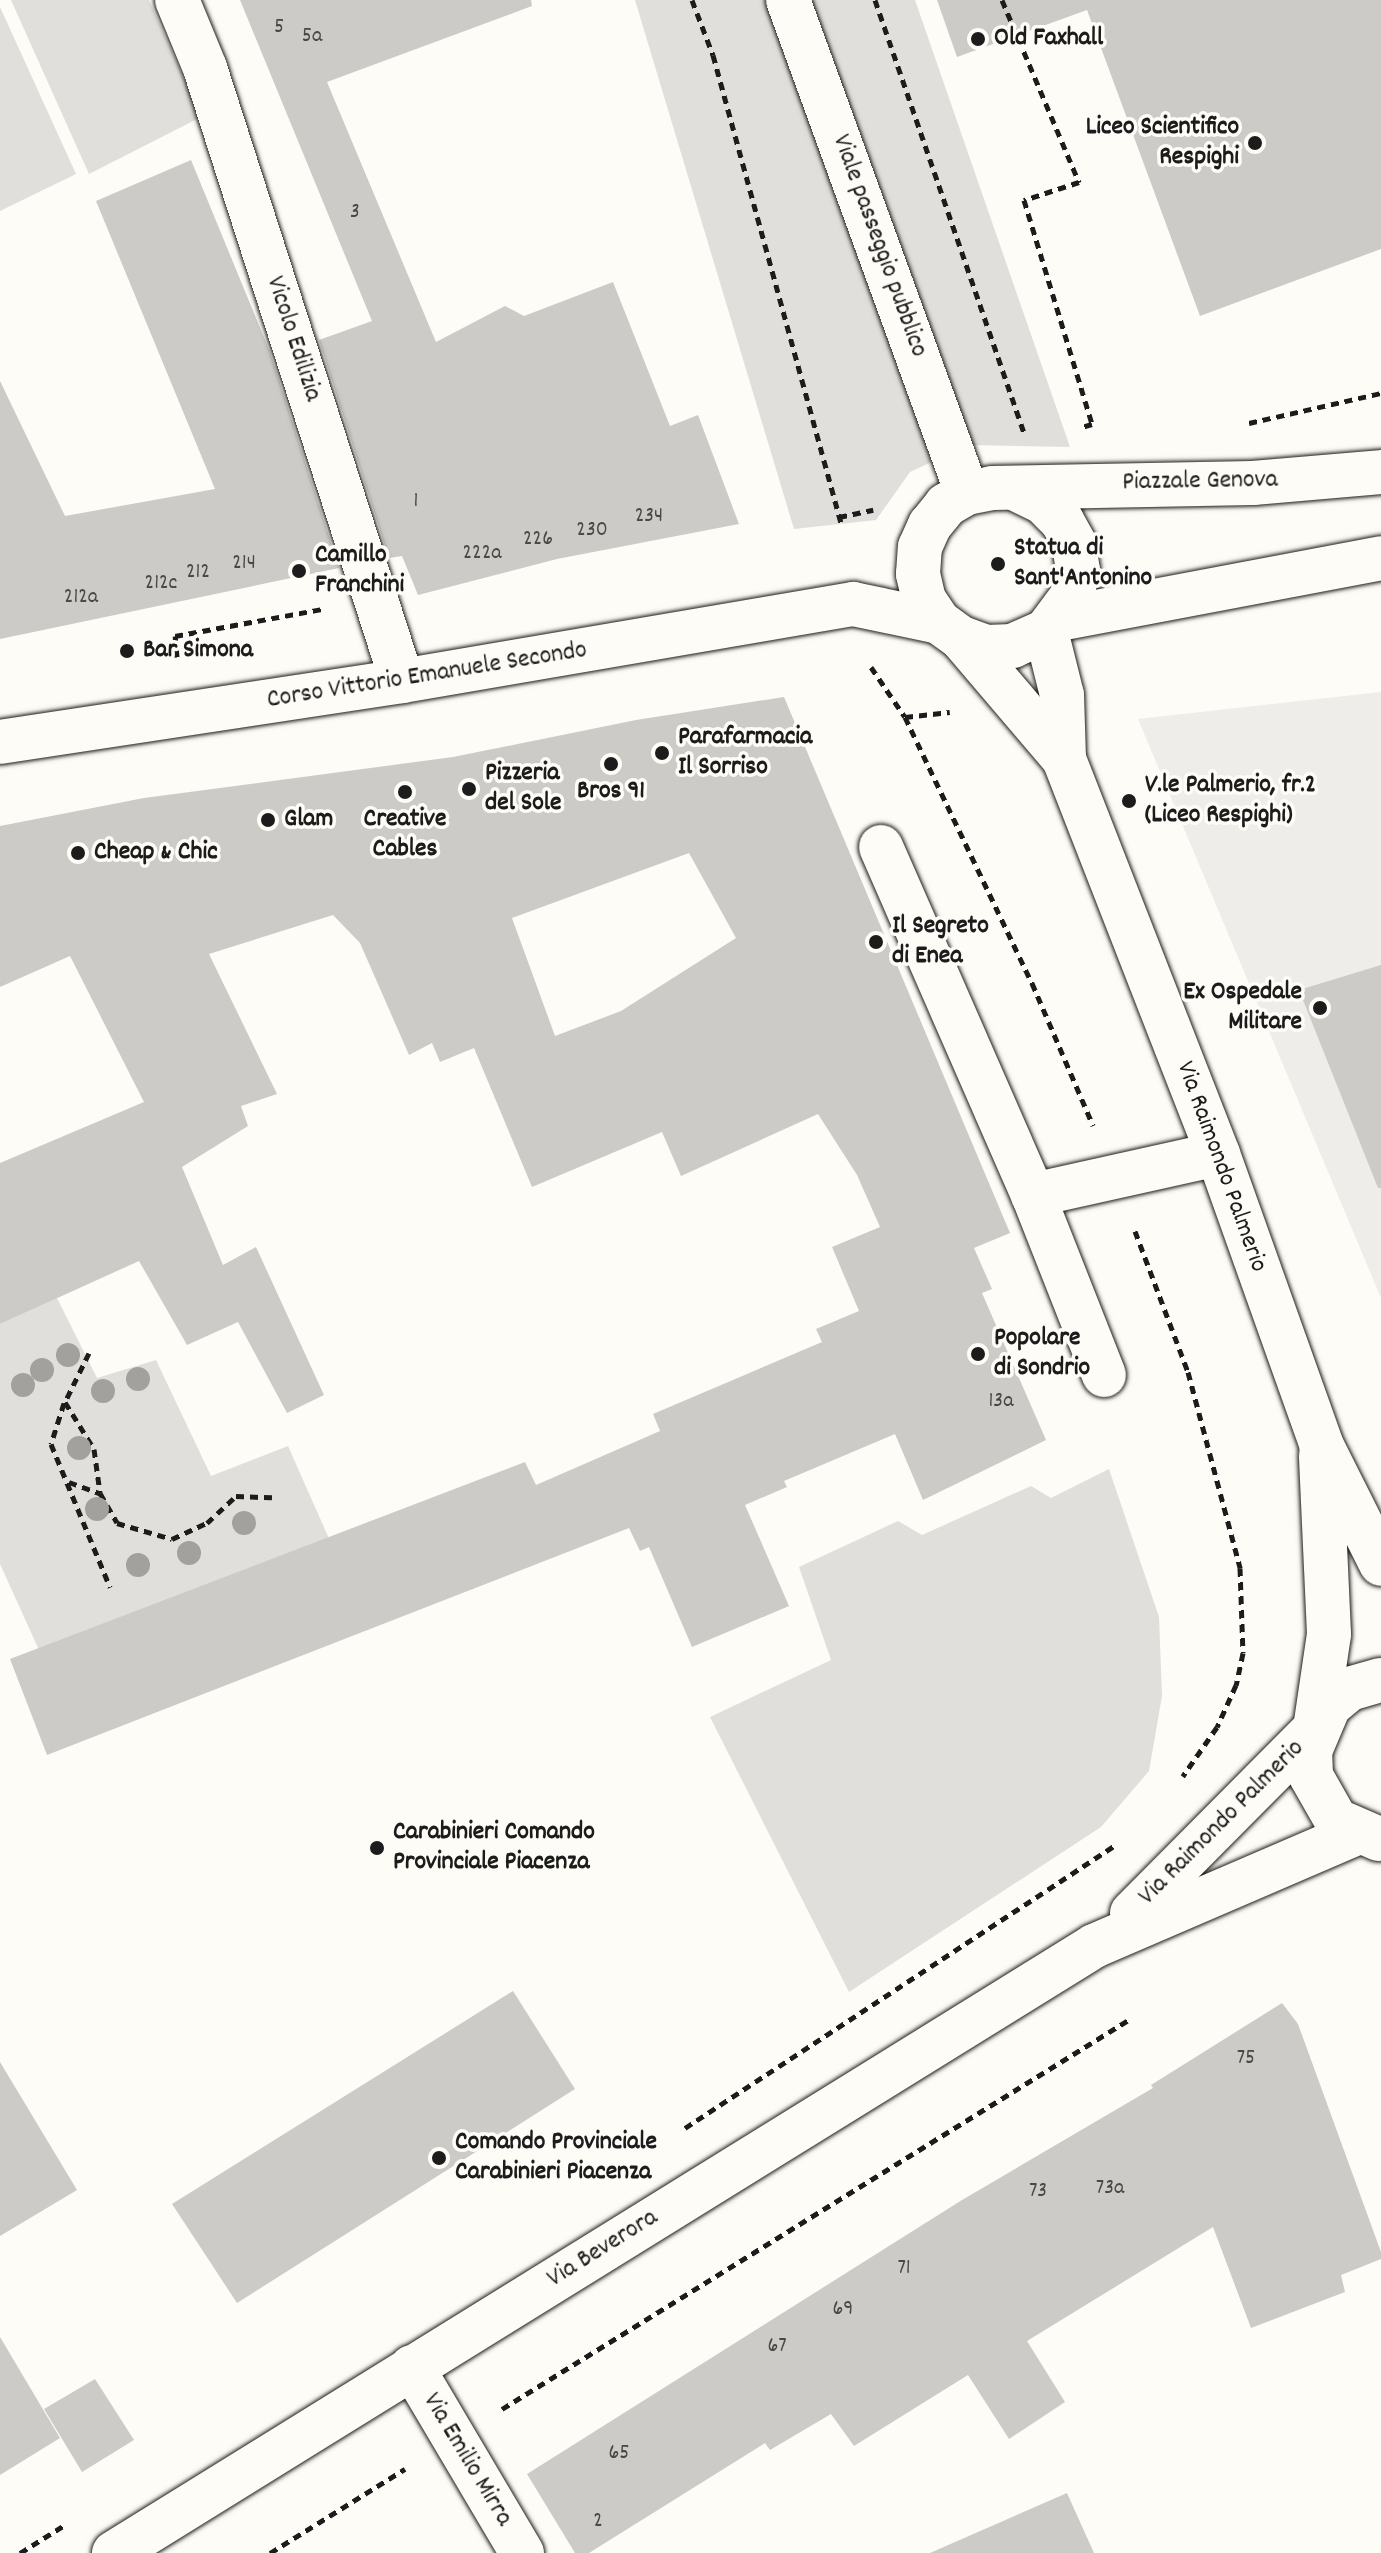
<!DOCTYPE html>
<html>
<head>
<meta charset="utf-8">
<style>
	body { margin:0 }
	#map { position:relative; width:1381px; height:2553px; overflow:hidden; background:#fdfcf7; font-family:Dekko,sans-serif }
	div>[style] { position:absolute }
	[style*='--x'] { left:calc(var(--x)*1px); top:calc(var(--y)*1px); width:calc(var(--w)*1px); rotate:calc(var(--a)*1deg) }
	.built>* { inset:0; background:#eeede9 }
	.green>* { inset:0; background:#e0dfdb }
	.building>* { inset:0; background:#cccbc8 }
	.path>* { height:5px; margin-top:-2.5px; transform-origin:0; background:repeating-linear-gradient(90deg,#1c1c1c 0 8px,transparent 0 14px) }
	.roads { filter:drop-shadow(0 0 2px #1c1c1c) drop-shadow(0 0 2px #1c1c1c) }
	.minor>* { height:44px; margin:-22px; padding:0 22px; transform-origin:22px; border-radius:22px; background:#fdfcf7 }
	.trees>* { width:24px; height:24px; margin:-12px; border-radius:50%; background:#a2a19e }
	.dots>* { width:22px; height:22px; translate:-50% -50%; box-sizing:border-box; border:4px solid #fdfcf7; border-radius:50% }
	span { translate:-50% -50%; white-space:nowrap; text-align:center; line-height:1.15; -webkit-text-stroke:7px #fdfcf7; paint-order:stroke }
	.number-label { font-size:22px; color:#484847 }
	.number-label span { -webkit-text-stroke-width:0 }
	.poi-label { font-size:26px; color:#1c1c1c; font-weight:700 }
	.left { translate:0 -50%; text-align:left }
	.right { translate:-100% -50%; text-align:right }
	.street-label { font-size:26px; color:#1c1c1c }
</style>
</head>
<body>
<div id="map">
	<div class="built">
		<i style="clip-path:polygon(1381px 692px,1381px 1298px,1138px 719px)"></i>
	</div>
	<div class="green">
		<i style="clip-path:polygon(11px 0,149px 0,201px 117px,89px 174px)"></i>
		<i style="clip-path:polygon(635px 0,915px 0,1070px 447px,968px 445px,910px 472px,876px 520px,794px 529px)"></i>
		<i style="clip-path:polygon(0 7px,76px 174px,0 211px)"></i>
		<i style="clip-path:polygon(57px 1298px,97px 1378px,156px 1360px,211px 1476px,288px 1446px,331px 1543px,44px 1661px,0 1564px,0 1324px)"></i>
		<i style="clip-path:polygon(1109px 1469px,1159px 1617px,1162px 1696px,1149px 1771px,1101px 1827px,849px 1992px,710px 1717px,831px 1660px,799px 1567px,898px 1521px,922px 1535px,1031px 1486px,1051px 1498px)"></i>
	</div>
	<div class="building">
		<i style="clip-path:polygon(240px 0,531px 0,532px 6px,327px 82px,436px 342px,505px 306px,524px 316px,613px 282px,670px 426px,698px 415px,739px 524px,557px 559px,418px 595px,402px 556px,389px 558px,319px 340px,372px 321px)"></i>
		<i style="clip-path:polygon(937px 0,1381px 0,1381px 249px,1200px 316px,1087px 10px,957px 57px)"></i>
		<i style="clip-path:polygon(191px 160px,270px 352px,339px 568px,0 639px,0 381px,65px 516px,215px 489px,96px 201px)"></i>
		<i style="clip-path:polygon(evenodd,784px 697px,1010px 1233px,974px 1248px,992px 1289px,982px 1293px,1046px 1440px,923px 1500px,895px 1434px,784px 1481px,787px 1487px,745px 1505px,789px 1606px,692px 1647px,649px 1547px,640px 1551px,629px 1528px,47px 1755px,10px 1659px,525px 1462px,536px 1485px,660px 1431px,653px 1414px,822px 1342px,816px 1329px,859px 1311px,832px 1247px,880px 1227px,857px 1175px,818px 1114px,681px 1176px,662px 1132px,532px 1187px,474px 1048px,440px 1062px,432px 1043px,409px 1055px,360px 943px,333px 915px,209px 954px,277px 1094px,241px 1106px,248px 1126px,182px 1167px,223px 1265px,256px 1247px,324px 1395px,287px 1413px,238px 1322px,187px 1345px,139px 1261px,0 1324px,0 1163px,144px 1102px,70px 956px,0 987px,0 826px,144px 798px,453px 757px,636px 720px,784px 697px,689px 853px,736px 938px,621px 1011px,555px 1036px,512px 918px,689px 853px)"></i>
		<i style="clip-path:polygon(1381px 965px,1381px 1188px,1378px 1188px,1299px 990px)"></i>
		<i style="clip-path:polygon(513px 1991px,575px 2089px,237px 2303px,172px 2204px)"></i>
		<i style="clip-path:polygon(1282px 2003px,1298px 2024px,1381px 2252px,1381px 2259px,1341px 2275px,1345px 2292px,1251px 2328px,1213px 2227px,1027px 2341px,1065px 2402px,1009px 2439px,968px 2375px,854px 2446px,831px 2414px,770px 2450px,765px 2443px,589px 2553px,575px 2553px,527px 2474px,962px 2200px,1153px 2088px,1151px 2085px)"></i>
		<i style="clip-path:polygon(0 2062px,77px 2190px,0 2236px)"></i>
		<i style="clip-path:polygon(0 2337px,60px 2438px,0 2475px)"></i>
		<i style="clip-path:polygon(95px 2379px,134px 2440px,82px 2472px,44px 2409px)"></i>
		<i style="clip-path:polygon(1067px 2493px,1094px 2553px,930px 2553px)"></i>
	</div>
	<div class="path">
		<i style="--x:692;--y:0;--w:59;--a:69.1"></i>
		<i style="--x:713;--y:55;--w:489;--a:74.7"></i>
		<i style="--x:875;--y:0;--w:457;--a:71"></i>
		<i style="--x:1002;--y:0;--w:198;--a:67.1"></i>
		<i style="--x:1079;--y:182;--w:58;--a:161.9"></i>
		<i style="--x:1024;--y:200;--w:234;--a:73.1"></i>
		<i style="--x:1092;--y:424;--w:10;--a:163"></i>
		<i style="--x:1249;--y:423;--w:135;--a:-12.8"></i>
		<i style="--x:839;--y:517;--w:35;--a:-12"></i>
		<i style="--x:177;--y:657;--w:21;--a:-95"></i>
		<i style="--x:175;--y:636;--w:149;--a:-10.4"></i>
		<i style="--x:871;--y:667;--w:60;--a:55.8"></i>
		<i style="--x:905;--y:717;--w:45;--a:-6.3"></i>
		<i style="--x:905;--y:717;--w:295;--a:64.5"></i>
		<i style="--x:1032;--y:983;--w:155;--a:66.8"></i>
		<i style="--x:1135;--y:1231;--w:151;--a:69.4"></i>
		<i style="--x:1188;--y:1372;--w:203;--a:75.1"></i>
		<i style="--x:1240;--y:1568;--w:85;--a:88"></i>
		<i style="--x:1243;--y:1653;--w:33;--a:102"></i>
		<i style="--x:1236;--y:1685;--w:46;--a:114.3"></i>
		<i style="--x:1217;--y:1727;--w:60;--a:124.8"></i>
		<i style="--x:89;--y:1353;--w:55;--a:116.1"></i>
		<i style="--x:65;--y:1402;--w:55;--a:58.3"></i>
		<i style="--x:94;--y:1449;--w:44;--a:82.2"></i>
		<i style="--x:100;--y:1493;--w:34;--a:60"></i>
		<i style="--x:117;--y:1523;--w:57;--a:16.2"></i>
		<i style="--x:172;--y:1539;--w:38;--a:-25"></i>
		<i style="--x:207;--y:1523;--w:40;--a:-43"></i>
		<i style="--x:236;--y:1496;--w:36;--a:2"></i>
		<i style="--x:64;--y:1403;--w:43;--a:107.6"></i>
		<i style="--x:51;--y:1444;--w:155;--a:67.6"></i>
		<i style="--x:69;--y:1482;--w:33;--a:20"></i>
		<i style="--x:685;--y:2128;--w:513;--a:-33.32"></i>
		<i style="--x:502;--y:2409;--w:739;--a:-31.84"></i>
		<i style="--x:20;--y:2553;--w:51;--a:-32.1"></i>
		<i style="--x:270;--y:2553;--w:159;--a:-31.9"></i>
	</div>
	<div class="roads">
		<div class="minor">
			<i style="--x:177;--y:0;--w:74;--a:67.6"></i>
			<i style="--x:205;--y:68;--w:644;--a:72.18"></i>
			<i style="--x:788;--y:0;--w:524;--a:70.04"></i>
			<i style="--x:1018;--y:490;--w:28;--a:26"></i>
			<i style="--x:1043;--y:502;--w:27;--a:45"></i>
			<i style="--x:1062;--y:521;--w:25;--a:61"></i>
			<i style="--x:1074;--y:543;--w:27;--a:82"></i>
			<i style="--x:1078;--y:570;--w:27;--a:103"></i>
			<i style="--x:1072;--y:596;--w:44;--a:126.6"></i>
			<i style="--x:1046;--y:631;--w:36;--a:156"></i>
			<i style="--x:1013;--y:646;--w:27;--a:178"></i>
			<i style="--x:986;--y:647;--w:27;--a:-160"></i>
			<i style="--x:961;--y:638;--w:27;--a:-144"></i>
			<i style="--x:939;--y:622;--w:27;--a:-124"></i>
			<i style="--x:924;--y:600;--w:27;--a:-103"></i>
			<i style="--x:918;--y:574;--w:27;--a:-86"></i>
			<i style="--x:920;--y:547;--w:24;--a:-66"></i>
			<i style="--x:930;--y:525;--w:26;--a:-51"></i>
			<i style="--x:946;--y:505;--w:24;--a:-30"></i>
			<i style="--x:967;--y:493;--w:25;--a:-11"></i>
			<i style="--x:992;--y:488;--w:261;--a:-1.1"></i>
			<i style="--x:1253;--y:483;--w:128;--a:-4.9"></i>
			<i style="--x:1059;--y:619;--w:328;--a:-10.7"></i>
			<i style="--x:1046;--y:631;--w:66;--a:76"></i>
			<i style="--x:1062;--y:695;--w:64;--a:88.2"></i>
			<i style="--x:1064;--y:759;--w:424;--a:68.7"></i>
			<i style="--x:1218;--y:1154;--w:308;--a:70.4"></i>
			<i style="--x:1321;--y:1444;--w:134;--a:63.4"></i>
			<i style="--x:961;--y:638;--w:159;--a:49.6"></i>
			<i style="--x:0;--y:742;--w:407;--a:-8.6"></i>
			<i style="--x:402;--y:681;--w:458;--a:-9.7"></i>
			<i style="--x:853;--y:604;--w:88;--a:11.8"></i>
			<i style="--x:881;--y:847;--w:380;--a:66.4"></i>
			<i style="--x:1104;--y:1375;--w:193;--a:-111.5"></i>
			<i style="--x:1033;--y:1195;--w:189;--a:-12.5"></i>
			<i style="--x:1379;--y:1839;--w:47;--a:-156.2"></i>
			<i style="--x:1336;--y:1820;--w:51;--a:-119.6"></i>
			<i style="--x:1311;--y:1776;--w:25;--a:-92"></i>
			<i style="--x:1310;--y:1751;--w:49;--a:-67.1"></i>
			<i style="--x:1329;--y:1706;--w:26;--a:-40"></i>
			<i style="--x:1349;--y:1689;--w:33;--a:-16"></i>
			<i style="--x:1132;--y:1913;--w:260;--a:-45.2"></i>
			<i style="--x:1315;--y:1729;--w:96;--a:-81.6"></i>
			<i style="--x:1329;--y:1634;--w:179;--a:-92.6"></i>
			<i style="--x:412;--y:2367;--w:216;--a:59.4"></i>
			<i style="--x:114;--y:2553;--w:1153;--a:-31.77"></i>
			<i style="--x:1094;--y:1946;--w:286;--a:-23.3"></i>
		</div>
	</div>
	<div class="trees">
		<i style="left:68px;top:1355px"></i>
		<i style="left:42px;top:1370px"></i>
		<i style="left:138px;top:1379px"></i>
		<i style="left:23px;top:1385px"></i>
		<i style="left:103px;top:1391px"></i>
		<i style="left:79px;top:1448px"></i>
		<i style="left:97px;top:1509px"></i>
		<i style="left:244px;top:1523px"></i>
		<i style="left:189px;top:1553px"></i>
		<i style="left:138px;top:1565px"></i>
	</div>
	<div class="dots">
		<i style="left:978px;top:39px;background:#1c1c1c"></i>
		<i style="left:1255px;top:143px;background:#1c1c1c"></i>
		<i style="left:998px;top:564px;background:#1c1c1c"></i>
		<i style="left:299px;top:571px;background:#1c1c1c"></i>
		<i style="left:127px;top:651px;background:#1c1c1c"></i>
		<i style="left:662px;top:753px;background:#1c1c1c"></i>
		<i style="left:611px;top:764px;background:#1c1c1c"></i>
		<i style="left:469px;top:789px;background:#1c1c1c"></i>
		<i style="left:405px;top:792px;background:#1c1c1c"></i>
		<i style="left:1129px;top:801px;background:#1c1c1c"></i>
		<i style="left:268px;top:820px;background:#1c1c1c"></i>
		<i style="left:78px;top:853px;background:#1c1c1c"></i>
		<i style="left:876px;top:942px;background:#1c1c1c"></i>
		<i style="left:1320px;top:1008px;background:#1c1c1c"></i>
		<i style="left:978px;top:1354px;background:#1c1c1c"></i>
		<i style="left:377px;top:1848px;background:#1c1c1c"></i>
		<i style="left:439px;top:2158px;background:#1c1c1c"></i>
	</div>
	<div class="number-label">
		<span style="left:279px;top:28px">5</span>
		<span style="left:312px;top:37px">5a</span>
		<span style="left:355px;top:213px">3</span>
		<span style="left:416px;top:502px">1</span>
		<span style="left:649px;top:517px">234</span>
		<span style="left:592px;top:531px">230</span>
		<span style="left:538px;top:540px">226</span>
		<span style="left:482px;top:554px">222a</span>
		<span style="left:244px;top:564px">214</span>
		<span style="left:198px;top:573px">212</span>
		<span style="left:161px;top:584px">212c</span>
		<span style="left:81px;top:598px">212a</span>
		<span style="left:1001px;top:1402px">13a</span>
		<span style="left:1246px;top:2059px">75</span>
		<span style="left:1110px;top:2189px">73a</span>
		<span style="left:1038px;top:2192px">73</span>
		<span style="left:904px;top:2269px">71</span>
		<span style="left:843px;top:2310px">69</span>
		<span style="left:777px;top:2347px">67</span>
		<span style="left:619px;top:2454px">65</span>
		<span style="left:598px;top:2522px">2</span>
	</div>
	<div class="poi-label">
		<span class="left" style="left:994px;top:39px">Old Faxhall</span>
		<span class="right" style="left:1239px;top:143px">Liceo Scientifico<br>Respighi</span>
		<span class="left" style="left:1014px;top:564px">Statua di<br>Sant'Antonino</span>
		<span class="left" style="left:315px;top:571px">Camillo<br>Franchini</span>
		<span class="left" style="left:143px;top:651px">Bar Simona</span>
		<span class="left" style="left:678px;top:753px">Parafarmacia<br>Il Sorriso</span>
		<span class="left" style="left:485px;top:789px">Pizzeria<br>del Sole</span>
		<span class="left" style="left:1145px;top:801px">V.le Palmerio, fr.2<br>(Liceo Respighi)</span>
		<span style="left:611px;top:792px">Bros 91</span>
		<span class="left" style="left:284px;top:820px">Glam</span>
		<span style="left:405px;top:835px">Creative<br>Cables</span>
		<span class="left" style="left:94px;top:853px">Cheap &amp; Chic</span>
		<span class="left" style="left:892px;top:942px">Il Segreto<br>di Enea</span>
		<span class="right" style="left:1302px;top:1008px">Ex Ospedale<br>Militare</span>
		<span class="left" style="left:994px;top:1354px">Popolare<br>di Sondrio</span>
		<span class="left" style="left:393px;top:1848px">Carabinieri Comando<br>Provinciale Piacenza</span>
		<span class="left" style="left:455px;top:2158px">Comando Provinciale<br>Carabinieri Piacenza</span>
	</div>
	<div class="street-label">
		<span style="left:879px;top:246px;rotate:70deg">Viale passeggio pubblico</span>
		<span style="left:293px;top:339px;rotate:72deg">Vicolo Edilizia</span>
		<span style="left:1200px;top:482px;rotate:-1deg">Piazzale Genova</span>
		<span style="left:427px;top:676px;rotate:-9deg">Corso Vittorio Emanuele Secondo</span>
		<span style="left:1221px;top:1167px;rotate:70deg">Via Raimondo Palmerio</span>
		<span style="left:1222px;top:1823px;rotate:-45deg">Via Raimondo Palmerio</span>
		<span style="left:603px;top:2249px;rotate:-32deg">Via Beverora</span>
		<span style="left:467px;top:2460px;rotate:59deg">Via Emilio Mirra</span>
	</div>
</div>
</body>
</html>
